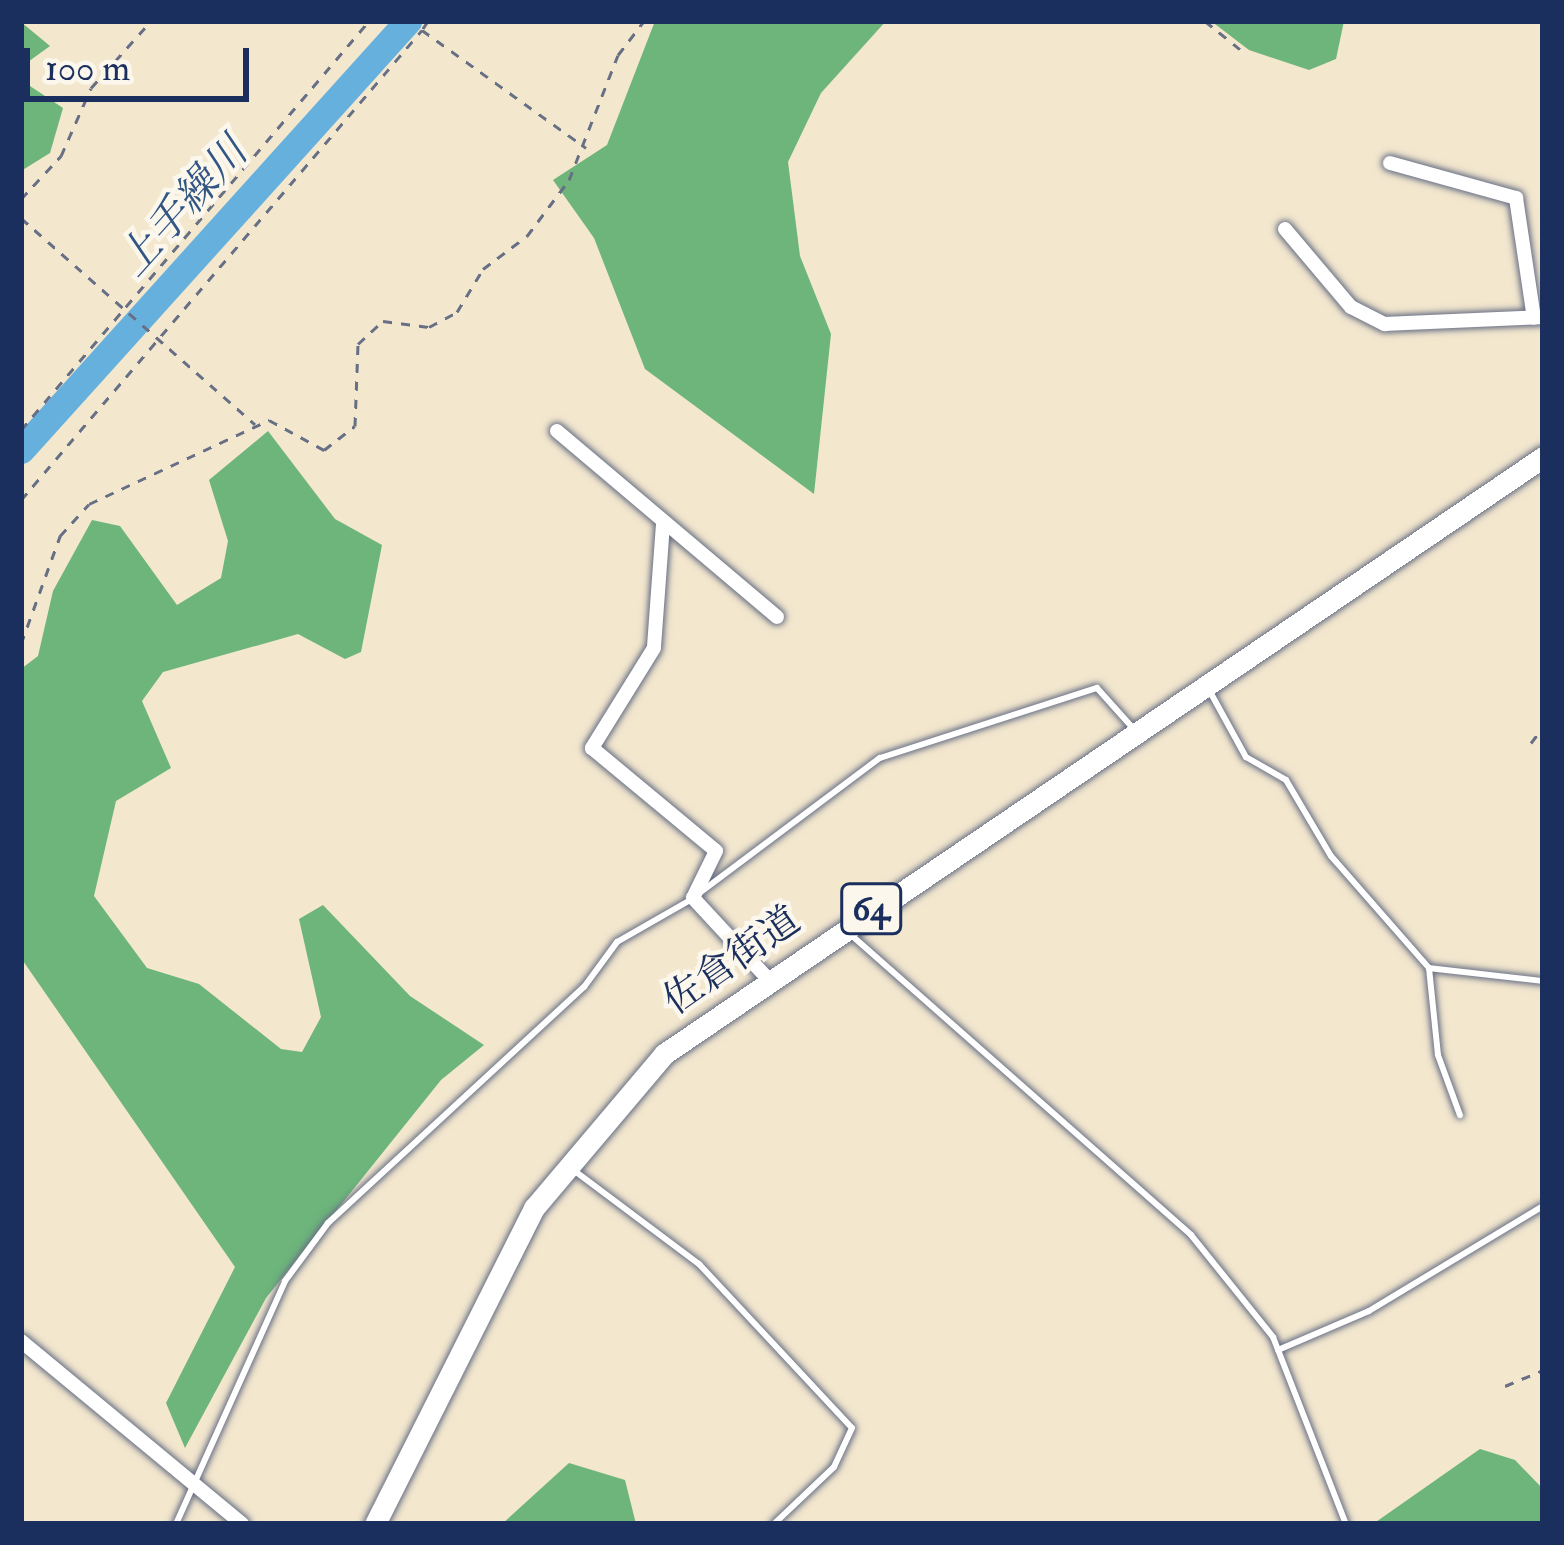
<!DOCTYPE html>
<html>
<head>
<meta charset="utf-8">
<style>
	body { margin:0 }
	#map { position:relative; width:1564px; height:1545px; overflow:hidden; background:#f3e7ce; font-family:"IM FELL Double Pica","Noto Serif JP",serif }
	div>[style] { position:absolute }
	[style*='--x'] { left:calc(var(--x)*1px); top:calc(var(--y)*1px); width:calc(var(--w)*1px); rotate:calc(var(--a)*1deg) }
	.forest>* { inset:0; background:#6db57b }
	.river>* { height:27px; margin:-13.5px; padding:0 13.5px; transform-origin:13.5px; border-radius:13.5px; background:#66b0de }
	.path>* { height:3px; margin-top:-1.5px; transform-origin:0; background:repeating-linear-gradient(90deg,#676f85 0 9px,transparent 0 18px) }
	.roads { filter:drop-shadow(0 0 3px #676f85) drop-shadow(0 0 3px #676f85) }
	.service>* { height:6px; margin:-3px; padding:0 3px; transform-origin:3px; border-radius:3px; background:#fff }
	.minor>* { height:14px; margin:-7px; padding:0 7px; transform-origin:7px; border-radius:7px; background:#fff }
	.primary>* { height:21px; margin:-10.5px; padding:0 10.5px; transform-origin:10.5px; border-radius:10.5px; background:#fff }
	span { translate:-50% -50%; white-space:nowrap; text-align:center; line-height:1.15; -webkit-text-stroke:9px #fbf7ec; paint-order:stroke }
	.shield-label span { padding:3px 9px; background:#fbf7ec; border:3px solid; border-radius:9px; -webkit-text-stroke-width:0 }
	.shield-label { font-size:36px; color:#1b2f5e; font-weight:700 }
	.street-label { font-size:39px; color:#1b2f5e }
	.water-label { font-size:42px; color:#325684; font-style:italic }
	.frame { position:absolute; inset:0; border:24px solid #1b2f5e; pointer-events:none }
	.scale { position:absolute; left:24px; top:48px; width:225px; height:54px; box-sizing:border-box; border:6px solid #1b2f5e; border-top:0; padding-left:15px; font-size:36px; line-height:42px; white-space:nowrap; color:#1b2f5e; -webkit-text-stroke:9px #fbf7ec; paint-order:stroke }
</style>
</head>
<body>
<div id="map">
	<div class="forest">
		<i style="clip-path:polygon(655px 21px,886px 21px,821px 93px,788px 162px,800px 256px,831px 334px,814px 494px,645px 369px,594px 238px,553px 180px,607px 145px)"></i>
		<i style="clip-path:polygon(1211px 21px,1344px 21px,1336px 59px,1309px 70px,1249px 50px)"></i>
		<i style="clip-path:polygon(21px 22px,50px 46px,21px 67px)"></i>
		<i style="clip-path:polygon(21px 80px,63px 108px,50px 153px,21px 171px)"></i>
		<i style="clip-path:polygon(268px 431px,335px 519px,382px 545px,361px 652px,345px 659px,298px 634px,163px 672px,142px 701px,171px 768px,116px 801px,94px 896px,147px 968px,199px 984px,281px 1049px,302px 1052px,321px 1017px,299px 919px,323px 905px,410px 996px,484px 1045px,441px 1080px,266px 1298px,185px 1448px,166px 1403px,235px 1267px,21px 958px,21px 669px,38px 656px,53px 591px,92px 520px,120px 526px,177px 605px,221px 578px,228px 541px,209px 480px)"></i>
		<i style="clip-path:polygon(1480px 1449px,1515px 1460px,1543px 1489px,1543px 1524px,1373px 1524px)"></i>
		<i style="clip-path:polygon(569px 1463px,625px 1480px,636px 1524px,502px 1524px)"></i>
	</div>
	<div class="river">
		<i style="--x:21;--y:450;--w:578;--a:-47.95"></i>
	</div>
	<div class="path">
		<i style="--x:428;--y:21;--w:11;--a:124"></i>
		<i style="--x:422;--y:30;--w:202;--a:35.7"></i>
		<i style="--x:1205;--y:21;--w:46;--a:38.9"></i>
		<i style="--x:21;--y:199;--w:59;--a:-47.1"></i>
		<i style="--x:61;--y:156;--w:74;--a:-66.2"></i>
		<i style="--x:91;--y:88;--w:90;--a:-48.2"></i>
		<i style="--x:21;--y:218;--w:312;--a:41.4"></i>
		<i style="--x:21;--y:430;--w:537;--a:-49.61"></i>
		<i style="--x:21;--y:500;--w:618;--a:-49.53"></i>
		<i style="--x:21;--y:644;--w:115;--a:-70.1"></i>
		<i style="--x:60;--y:536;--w:43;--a:-47.8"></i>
		<i style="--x:89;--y:504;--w:199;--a:-25"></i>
		<i style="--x:269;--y:420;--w:63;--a:28.6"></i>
		<i style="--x:324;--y:450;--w:39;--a:-38"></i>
		<i style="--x:355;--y:426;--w:82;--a:-87.9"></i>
		<i style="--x:358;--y:344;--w:34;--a:-43"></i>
		<i style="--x:383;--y:321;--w:46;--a:7.4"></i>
		<i style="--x:429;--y:327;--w:32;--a:-28"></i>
		<i style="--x:457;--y:312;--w:50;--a:-58.8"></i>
		<i style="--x:483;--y:269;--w:55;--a:-36.9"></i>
		<i style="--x:527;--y:236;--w:70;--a:-53.1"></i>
		<i style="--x:569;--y:180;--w:134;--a:-68.6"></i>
		<i style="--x:618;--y:55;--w:43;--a:-52.6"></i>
		<i style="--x:1531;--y:743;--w:20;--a:-53"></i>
		<i style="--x:1505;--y:1386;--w:41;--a:-22.8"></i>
	</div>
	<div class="roads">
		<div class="service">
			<i style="--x:1208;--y:688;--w:79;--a:61.2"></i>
			<i style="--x:1246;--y:757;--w:46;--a:29.9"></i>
			<i style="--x:1286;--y:780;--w:88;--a:59.4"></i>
			<i style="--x:1331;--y:856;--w:149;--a:48.8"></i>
			<i style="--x:1429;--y:968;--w:87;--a:84.1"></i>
			<i style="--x:1438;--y:1055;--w:64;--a:69.9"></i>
			<i style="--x:702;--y:891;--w:222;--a:-36.8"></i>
			<i style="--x:880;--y:758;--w:228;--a:-17.9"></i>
			<i style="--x:1097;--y:688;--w:52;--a:48.1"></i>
			<i style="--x:850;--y:934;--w:455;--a:41.4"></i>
			<i style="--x:1191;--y:1235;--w:131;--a:51.2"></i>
			<i style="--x:1273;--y:1337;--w:201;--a:68.7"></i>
			<i style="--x:1429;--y:968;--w:115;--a:6.5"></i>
			<i style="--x:572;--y:1169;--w:159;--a:36.8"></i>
			<i style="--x:699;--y:1264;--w:224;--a:47"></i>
			<i style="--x:852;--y:1428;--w:43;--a:114.8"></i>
			<i style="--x:834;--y:1467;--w:83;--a:136.5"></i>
			<i style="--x:1278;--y:1350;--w:99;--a:-23.2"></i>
			<i style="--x:1369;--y:1311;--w:203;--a:-31.1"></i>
			<i style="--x:176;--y:1524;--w:266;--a:-65.8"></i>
			<i style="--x:285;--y:1281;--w:72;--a:-53.4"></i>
			<i style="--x:328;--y:1223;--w:348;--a:-42.7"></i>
			<i style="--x:584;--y:987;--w:56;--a:-53.7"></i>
			<i style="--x:617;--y:942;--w:86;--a:-29.8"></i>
		</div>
		<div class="minor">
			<i style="--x:1390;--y:163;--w:131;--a:15.5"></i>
			<i style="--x:1516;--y:198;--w:121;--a:81.5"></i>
			<i style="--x:1285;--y:229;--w:102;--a:49.8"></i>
			<i style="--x:1351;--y:307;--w:38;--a:27"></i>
			<i style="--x:1385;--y:324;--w:158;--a:-2.5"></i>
			<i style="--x:557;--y:431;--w:288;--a:40.2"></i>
			<i style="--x:663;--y:524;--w:124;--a:94.2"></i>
			<i style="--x:654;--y:648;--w:118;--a:121.8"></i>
			<i style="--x:592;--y:748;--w:161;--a:39.7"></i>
			<i style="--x:716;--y:851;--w:52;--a:116.1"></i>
			<i style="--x:693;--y:898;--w:110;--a:47.2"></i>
			<i style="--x:21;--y:1341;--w:287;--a:39.6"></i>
		</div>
		<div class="primary">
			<i style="--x:375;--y:1524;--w:354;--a:-63.3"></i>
			<i style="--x:534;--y:1208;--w:202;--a:-49.8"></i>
			<i style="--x:664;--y:1054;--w:1063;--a:-34.18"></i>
		</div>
	</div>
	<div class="shield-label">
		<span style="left:871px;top:909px">64</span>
	</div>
	<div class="street-label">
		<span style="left:732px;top:961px;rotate:-35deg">佐倉街道</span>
	</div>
	<div class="water-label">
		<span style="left:183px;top:207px;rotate:-48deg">上手繰川</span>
	</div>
	<div class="frame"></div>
	<div class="scale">100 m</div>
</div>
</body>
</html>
